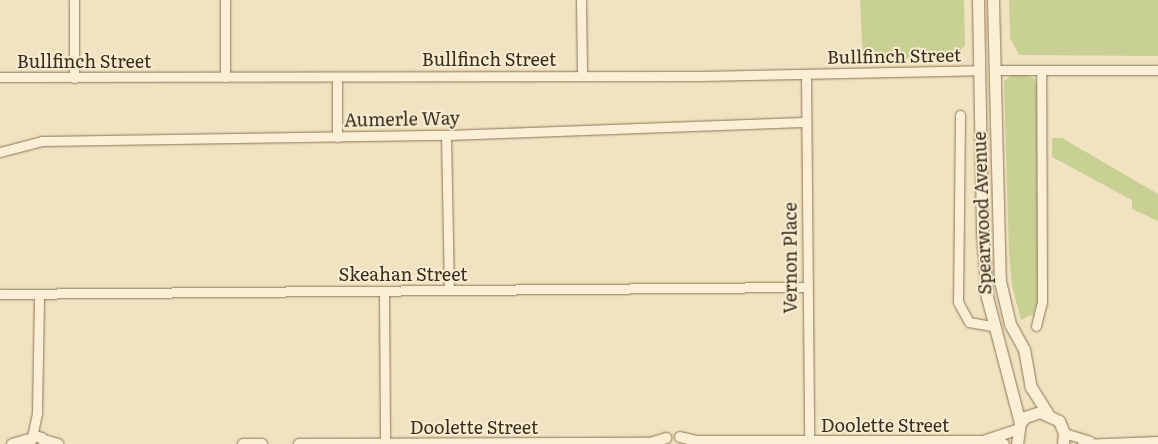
<!DOCTYPE html>
<html>
<head>
<meta charset="utf-8">
<style>
	body { margin:0 }
	#map { position:relative; width:1158px; height:444px; overflow:hidden; background:#f1e3c1; font-family:Literata,serif }
	div>[style] { position:absolute }
	[style*='--x'] { left:calc(var(--x)*1px); top:calc(var(--y)*1px); width:calc(var(--w)*1px); rotate:calc(var(--a)*1deg) }
	.green>* { inset:0; background:#c8d094 }
	.roads { filter:drop-shadow(0 0 1px #8c7457) drop-shadow(0 0 1px #8c7457) }
	.minor>* { height:9px; margin:-4.5px; padding:0 4.5px; transform-origin:4.5px; border-radius:4.5px; background:#fbf0d5 }
	.tertiary>* { height:10px; margin:-5px; padding:0 5px; transform-origin:5px; border-radius:5px; background:#fbf0d5 }
	.secondary>* { height:11px; margin:-5.5px; padding:0 5.5px; transform-origin:5.5px; border-radius:5.5px; background:#fbf0d5 }
	span { translate:-50% -50%; white-space:nowrap; text-align:center; line-height:1.15; -webkit-text-stroke:4px #f8edd1; paint-order:stroke }
	.street-label { font-size:18px; color:#3a2b1c }
</style>
</head>
<body>
<div id="map">
	<div class="green">
		<i style="clip-path:polygon(860px 0,964px 0,965px 45px,955px 57px,863px 61px)"></i>
		<i style="clip-path:polygon(1009px 0,1158px 0,1158px 56px,1019px 55px,1010px 38px)"></i>
		<i style="clip-path:polygon(1013px 74px,1026px 75px,1035px 79px,1038px 87px,1038px 301px,1033px 314px,1021px 320px,1012px 286px,1009px 253px,1004px 81px)"></i>
		<i style="clip-path:polygon(1052px 138px,1062px 138px,1158px 194px,1158px 221px,1132px 209px,1132px 200px,1052px 157px)"></i>
	</div>
	<div class="roads">
		<div class="minor">
			<i style="--x:74;--y:0;--w:78;--a:90"></i>
			<i style="--x:581;--y:0;--w:75;--a:89.2"></i>
			<i style="--x:995;--y:70;--w:163;--a:0"></i>
			<i style="--x:806;--y:74;--w:368;--a:89.5"></i>
			<i style="--x:0;--y:77;--w:701;--a:-0.08"></i>
			<i style="--x:701;--y:76;--w:277;--a:-1.2"></i>
			<i style="--x:225;--y:77;--w:77;--a:-90"></i>
			<i style="--x:337;--y:77;--w:60;--a:90"></i>
			<i style="--x:960;--y:115;--w:187;--a:90.6"></i>
			<i style="--x:958;--y:302;--w:23;--a:61"></i>
			<i style="--x:969;--y:322;--w:23;--a:10"></i>
			<i style="--x:446;--y:135;--w:155;--a:88.9"></i>
			<i style="--x:0;--y:152;--w:43;--a:-14.7"></i>
			<i style="--x:42;--y:141;--w:404;--a:-0.9"></i>
			<i style="--x:446;--y:135;--w:359;--a:-2.1"></i>
			<i style="--x:384;--y:291;--w:152;--a:89.6"></i>
			<i style="--x:0;--y:294;--w:806;--a:-0.5"></i>
			<i style="--x:1036;--y:326;--w:25;--a:-76"></i>
			<i style="--x:1042;--y:302;--w:232;--a:-90.2"></i>
			<i style="--x:1064;--y:433;--w:27;--a:17"></i>
			<i style="--x:32;--y:437;--w:25;--a:-78"></i>
			<i style="--x:37;--y:413;--w:119;--a:-89"></i>
			<i style="--x:1082;--y:444;--w:76;--a:-2.3"></i>
		</div>
		<div class="tertiary">
			<i style="--x:680;--y:437;--w:18;--a:13"></i>
			<i style="--x:698;--y:441;--w:285;--a:0"></i>
			<i style="--x:983;--y:441;--w:21;--a:8"></i>
			<i style="--x:44;--y:440;--w:15;--a:16"></i>
			<i style="--x:986;--y:440;--w:33;--a:-18"></i>
			<i style="--x:12;--y:444;--w:19;--a:-16"></i>
			<i style="--x:28;--y:444;--w:11;--a:-49"></i>
			<i style="--x:35;--y:436;--w:7;--a:16"></i>
			<i style="--x:42;--y:438;--w:7;--a:63"></i>
			<i style="--x:243;--y:444;--w:19;--a:0"></i>
			<i style="--x:299;--y:444;--w:351;--a:-0.2"></i>
			<i style="--x:650;--y:443;--w:17;--a:-17"></i>
		</div>
		<div class="secondary">
			<i style="--x:978;--y:0;--w:231;--a:89"></i>
			<i style="--x:982;--y:231;--w:66;--a:85.7"></i>
			<i style="--x:987;--y:297;--w:130;--a:75.3"></i>
			<i style="--x:993;--y:0;--w:281;--a:88.6"></i>
			<i style="--x:1000;--y:281;--w:44;--a:76.9"></i>
			<i style="--x:1010;--y:324;--w:29;--a:61"></i>
			<i style="--x:1024;--y:349;--w:39;--a:80"></i>
			<i style="--x:1031;--y:387;--w:32;--a:58"></i>
			<i style="--x:1017;--y:444;--w:21;--a:-82"></i>
			<i style="--x:1020;--y:423;--w:8;--a:-50"></i>
			<i style="--x:1025;--y:417;--w:16;--a:-18"></i>
			<i style="--x:1040;--y:412;--w:21;--a:25"></i>
			<i style="--x:1059;--y:421;--w:13;--a:67"></i>
			<i style="--x:1064;--y:433;--w:11;--a:95"></i>
		</div>
	</div>
	<div class="street-label">
		<span style="left:894px;top:56px;rotate:-1deg">Bullfinch Street</span>
		<span style="left:489px;top:59px">Bullfinch Street</span>
		<span style="left:84px;top:61px">Bullfinch Street</span>
		<span style="left:402px;top:119px;rotate:-1deg">Aumerle Way</span>
		<span style="left:982px;top:213px;rotate:-92deg">Spearwood Avenue</span>
		<span style="left:790px;top:258px;rotate:-90deg">Vernon Place</span>
		<span style="left:403px;top:274px">Skeahan Street</span>
		<span style="left:885px;top:425px">Doolette Street</span>
		<span style="left:474px;top:427px">Doolette Street</span>
	</div>
</div>
</body>
</html>
